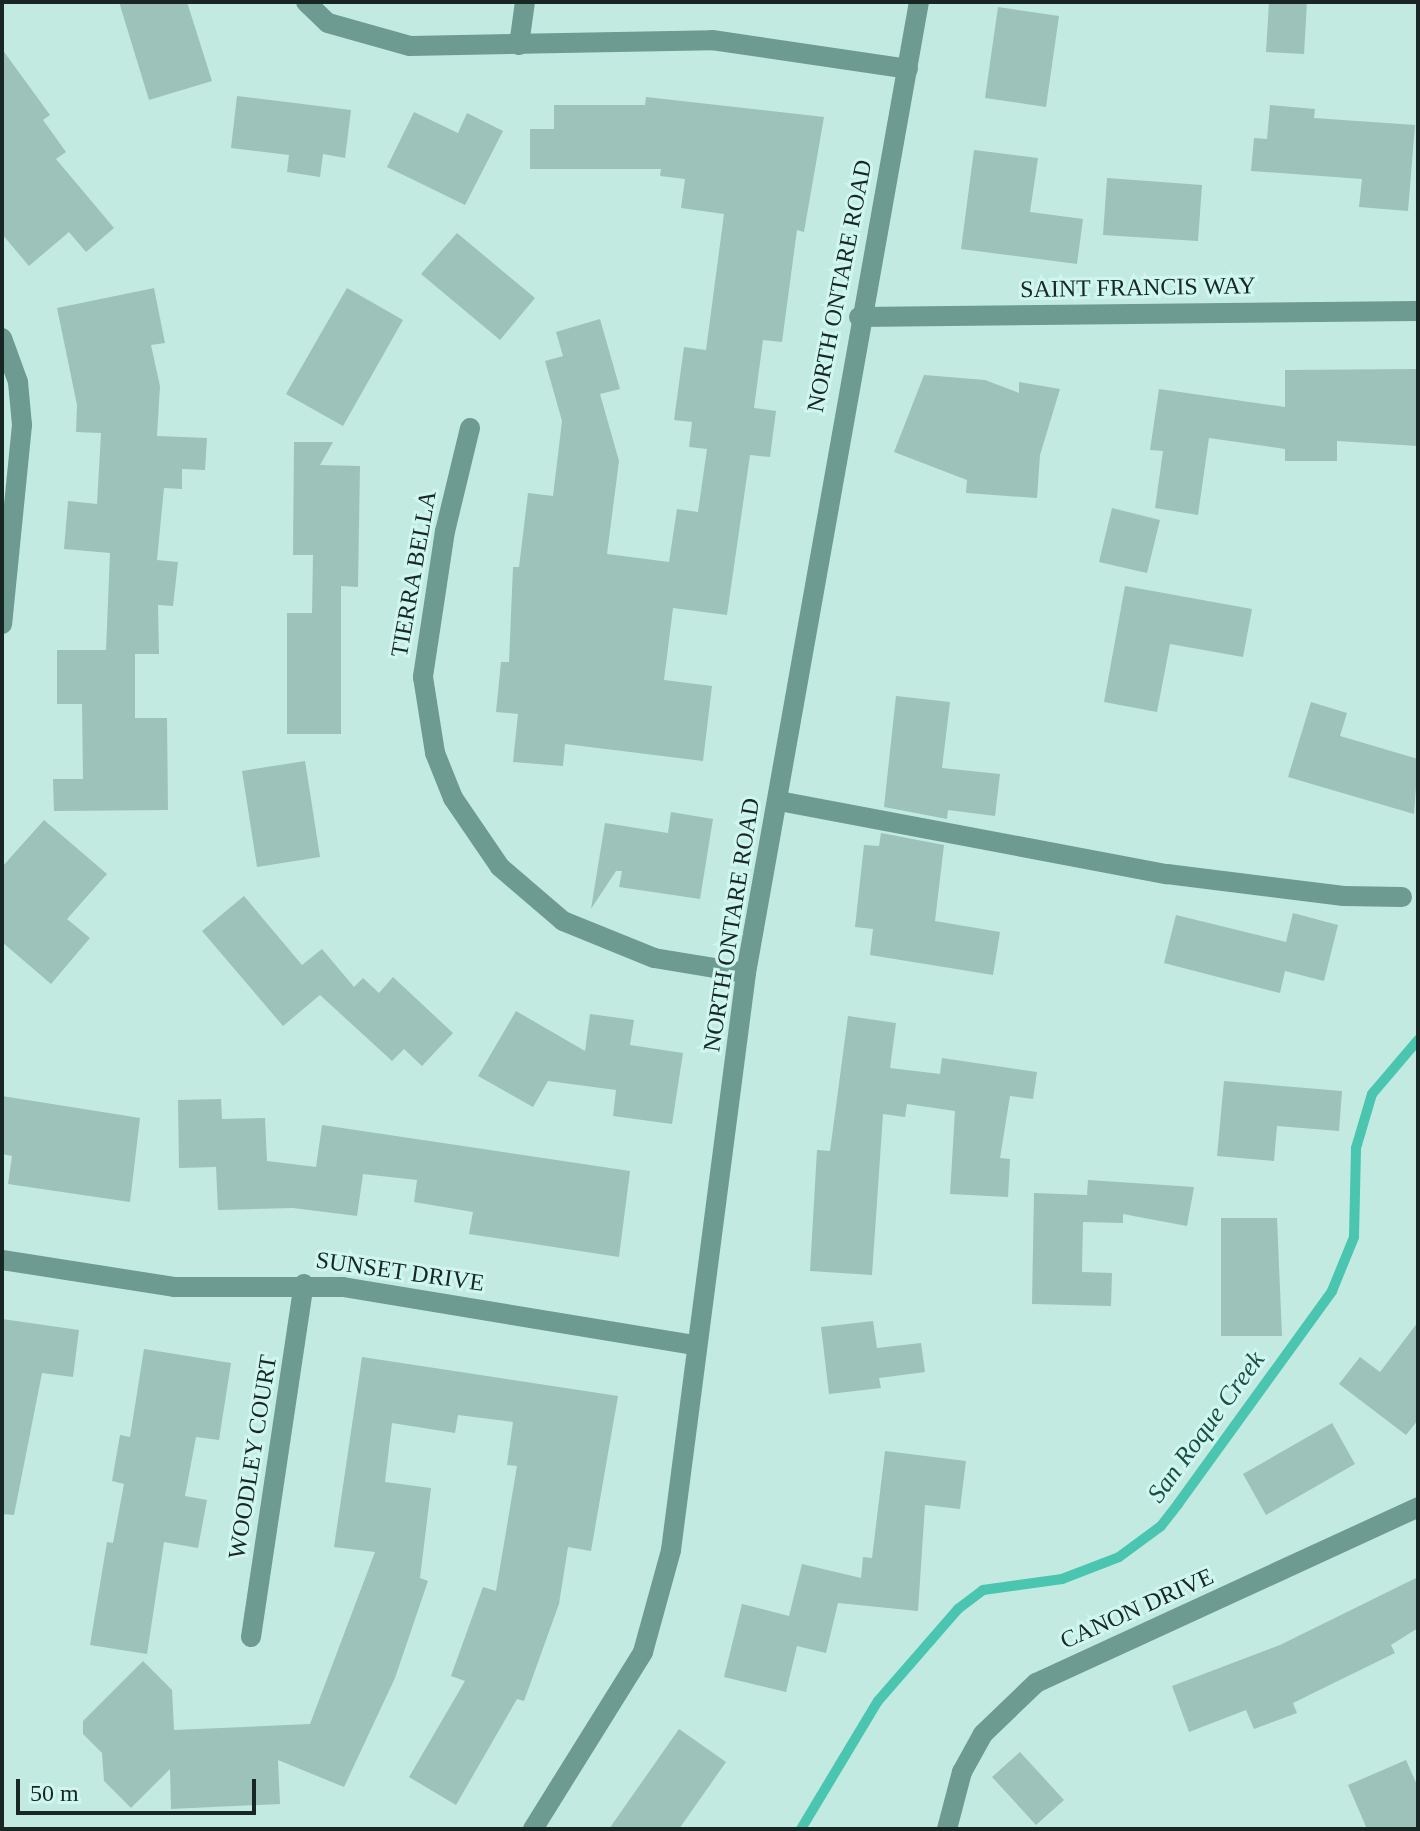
<!DOCTYPE html>
<html>
<head>
<meta charset="utf-8">
<style>
	body { margin:0 }
	#map { position:relative; width:1420px; height:1831px; overflow:hidden; background:#c3eae1; font-family:"Times New Roman",serif }
	div>[style] { position:absolute }
	[style*='--x'] { left:calc(var(--x)*1px); top:calc(var(--y)*1px); width:calc(var(--w)*1px); rotate:calc(var(--a)*1deg) }
	.stream>* { height:10px; margin:-5px; padding:0 5px; transform-origin:5px; border-radius:5px; background:#49c5b0 }
	.building>* { inset:0; background:#9cc2ba }
	.minor>* { height:20px; margin:-10px; padding:0 10px; transform-origin:10px; border-radius:10px; background:#6d9b91 }
	span { translate:-50% -50%; white-space:nowrap; text-align:center; line-height:1.15; -webkit-text-stroke:6px #d0f7ef; paint-order:stroke }
	.street-label { font-size:24px; color:#182724 }
	.water-label { font-size:26px; color:#1b4f46; font-style:italic }
	.frame { position:absolute; inset:0; border:4px solid #182724; pointer-events:none }
	.scale { position:absolute; left:16px; top:1779px; width:240px; height:36px; box-sizing:border-box; border:4px solid #182724; border-top:0; padding-left:10px; font-size:24px; line-height:28px; white-space:nowrap; color:#182724; -webkit-text-stroke:6px #d0f7ef; paint-order:stroke }
</style>
</head>
<body>
<div id="map">
	<div class="stream">
		<i style="--x:801;--y:1829;--w:149;--a:-59"></i>
		<i style="--x:878;--y:1701;--w:122;--a:-49"></i>
		<i style="--x:958;--y:1609;--w:31;--a:-37"></i>
		<i style="--x:983;--y:1590;--w:80;--a:-7.9"></i>
		<i style="--x:1062;--y:1579;--w:61;--a:-21.1"></i>
		<i style="--x:1119;--y:1557;--w:52;--a:-36.4"></i>
		<i style="--x:1161;--y:1526;--w:28;--a:-52"></i>
		<i style="--x:1178;--y:1504;--w:263;--a:-54.1"></i>
		<i style="--x:1332;--y:1291;--w:58;--a:-67.8"></i>
		<i style="--x:1354;--y:1237;--w:89;--a:-88.7"></i>
		<i style="--x:1356;--y:1148;--w:56;--a:-73.5"></i>
		<i style="--x:1372;--y:1094;--w:71;--a:-49.6"></i>
	</div>
	<div class="building">
		<i style="clip-path:polygon(119px 2px,187px 2px,212px 81px,149px 100px)"></i>
		<i style="clip-path:polygon(1269px 2px,1307px 2px,1304px 54px,1266px 52px)"></i>
		<i style="clip-path:polygon(998px 7px,1059px 16px,1046px 107px,985px 98px)"></i>
		<i style="clip-path:polygon(2px 49px,50px 115px,43px 120px,66px 152px,56px 159px,114px 228px,86px 252px,69px 232px,29px 266px,2px 234px)"></i>
		<i style="clip-path:polygon(237px 96px,351px 110px,345px 158px,323px 154px,320px 177px,287px 172px,289px 155px,231px 148px)"></i>
		<i style="clip-path:polygon(646px 97px,824px 117px,804px 232px,797px 230px,782px 342px,763px 340px,754px 408px,776px 411px,770px 457px,750px 455px,727px 615px,673px 608px,664px 680px,712px 686px,703px 761px,565px 744px,563px 766px,513px 762px,518px 714px,496px 712px,501px 662px,509px 662px,513px 567px,519px 567px,528px 493px,553px 496px,562px 421px,545px 361px,563px 356px,556px 332px,600px 319px,620px 389px,600px 394px,619px 461px,607px 554px,669px 562px,677px 509px,698px 512px,707px 449px,689px 447px,692px 422px,674px 420px,684px 347px,706px 350px,724px 214px,681px 208px,685px 179px,660px 176px,661px 169px,530px 169px,530px 129px,554px 129px,554px 105px,645px 105px)"></i>
		<i style="clip-path:polygon(1270px 105px,1315px 109px,1314px 118px,1415px 125px,1408px 211px,1359px 207px,1362px 179px,1251px 171px,1254px 138px,1267px 139px)"></i>
		<i style="clip-path:polygon(414px 112px,458px 133px,467px 113px,503px 131px,465px 205px,387px 167px)"></i>
		<i style="clip-path:polygon(974px 150px,1038px 158px,1030px 212px,1083px 219px,1077px 264px,961px 249px)"></i>
		<i style="clip-path:polygon(1107px 178px,1202px 185px,1198px 241px,1103px 235px)"></i>
		<i style="clip-path:polygon(457px 233px,535px 298px,500px 340px,421px 274px)"></i>
		<i style="clip-path:polygon(154px 288px,165px 343px,151px 345px,160px 386px,157px 436px,207px 438px,205px 470px,182px 469px,182px 489px,164px 488px,157px 560px,178px 562px,173px 606px,158px 605px,159px 654px,135px 654px,135px 718px,167px 718px,168px 810px,54px 811px,53px 779px,83px 779px,82px 704px,57px 704px,57px 650px,106px 650px,110px 553px,64px 549px,68px 501px,97px 504px,101px 433px,76px 432px,77px 405px,57px 308px)"></i>
		<i style="clip-path:polygon(347px 288px,403px 320px,343px 426px,286px 394px)"></i>
		<i style="clip-path:polygon(1418px 369px,1418px 446px,1337px 441px,1337px 461px,1285px 461px,1285px 449px,1209px 438px,1198px 515px,1155px 508px,1163px 451px,1150px 450px,1159px 389px,1285px 407px,1285px 370px)"></i>
		<i style="clip-path:polygon(924px 375px,985px 380px,1019px 393px,1019px 382px,1060px 389px,1040px 455px,1037px 498px,966px 493px,967px 480px,894px 452px)"></i>
		<i style="clip-path:polygon(294px 442px,333px 442px,320px 465px,360px 466px,358px 587px,341px 586px,341px 734px,287px 734px,287px 613px,312px 613px,313px 555px,293px 555px)"></i>
		<i style="clip-path:polygon(1112px 508px,1160px 520px,1147px 573px,1099px 562px)"></i>
		<i style="clip-path:polygon(1125px 586px,1252px 609px,1243px 657px,1170px 644px,1157px 712px,1104px 702px)"></i>
		<i style="clip-path:polygon(896px 696px,950px 702px,942px 768px,1000px 774px,995px 816px,948px 810px,947px 819px,884px 807px)"></i>
		<i style="clip-path:polygon(1311px 702px,1347px 713px,1340px 736px,1418px 759px,1414px 814px,1288px 777px)"></i>
		<i style="clip-path:polygon(305px 761px,320px 857px,257px 867px,242px 771px)"></i>
		<i style="clip-path:polygon(671px 812px,713px 819px,700px 899px,619px 887px,622px 871px,616px 871px,591px 909px,605px 823px,668px 833px)"></i>
		<i style="clip-path:polygon(44px 820px,107px 874px,67px 919px,90px 938px,51px 984px,2px 942px,2px 867px)"></i>
		<i style="clip-path:polygon(881px 833px,944px 845px,935px 921px,1000px 932px,993px 975px,870px 955px,873px 929px,855px 927px,864px 845px,879px 846px)"></i>
		<i style="clip-path:polygon(244px 896px,302px 965px,322px 949px,354px 987px,363px 978px,379px 993px,393px 977px,453px 1033px,422px 1066px,404px 1049px,392px 1061px,320px 995px,283px 1026px,202px 931px)"></i>
		<i style="clip-path:polygon(1293px 913px,1338px 925px,1324px 981px,1285px 971px,1280px 993px,1164px 963px,1176px 915px,1286px 942px)"></i>
		<i style="clip-path:polygon(516px 1011px,585px 1051px,590px 1014px,634px 1020px,630px 1045px,683px 1053px,672px 1124px,613px 1116px,616px 1090px,548px 1081px,533px 1107px,478px 1076px)"></i>
		<i style="clip-path:polygon(848px 1016px,896px 1023px,890px 1068px,940px 1074px,942px 1058px,1037px 1072px,1033px 1099px,1010px 1096px,1000px 1158px,1010px 1159px,1008px 1197px,950px 1194px,955px 1111px,907px 1104px,905px 1117px,883px 1114px,872px 1275px,810px 1271px,817px 1150px,830px 1151px)"></i>
		<i style="clip-path:polygon(1224px 1081px,1342px 1091px,1339px 1131px,1277px 1126px,1274px 1161px,1217px 1156px)"></i>
		<i style="clip-path:polygon(2px 1096px,140px 1118px,130px 1202px,8px 1184px,12px 1156px,2px 1154px)"></i>
		<i style="clip-path:polygon(221px 1099px,222px 1119px,265px 1118px,267px 1161px,316px 1167px,322px 1125px,630px 1171px,619px 1257px,469px 1234px,473px 1212px,414px 1202px,417px 1180px,363px 1174px,357px 1216px,293px 1208px,218px 1210px,216px 1167px,179px 1168px,178px 1100px)"></i>
		<i style="clip-path:polygon(1088px 1180px,1194px 1187px,1187px 1226px,1123px 1214px,1123px 1223px,1083px 1222px,1082px 1272px,1112px 1273px,1111px 1306px,1032px 1304px,1034px 1193px,1087px 1195px)"></i>
		<i style="clip-path:polygon(1221px 1218px,1277px 1218px,1282px 1336px,1221px 1336px)"></i>
		<i style="clip-path:polygon(2px 1319px,79px 1330px,73px 1377px,42px 1373px,14px 1515px,2px 1514px)"></i>
		<i style="clip-path:polygon(873px 1321px,877px 1348px,921px 1343px,925px 1372px,879px 1378px,881px 1388px,829px 1394px,821px 1327px)"></i>
		<i style="clip-path:polygon(1418px 1322px,1418px 1420px,1406px 1435px,1339px 1384px,1360px 1357px,1380px 1372px)"></i>
		<i style="clip-path:polygon(144px 1349px,231px 1363px,219px 1440px,196px 1437px,185px 1496px,207px 1500px,198px 1548px,164px 1542px,147px 1654px,90px 1645px,107px 1542px,113px 1543px,124px 1484px,112px 1481px,120px 1435px,130px 1437px)"></i>
		<i style="clip-path:polygon(362px 1357px,618px 1396px,591px 1551px,568px 1547px,559px 1604px,524px 1701px,517px 1699px,456px 1805px,409px 1777px,465px 1681px,451px 1676px,483px 1587px,496px 1591px,517px 1466px,507px 1465px,513px 1422px,458px 1415px,455px 1433px,392px 1423px,385px 1482px,431px 1488px,420px 1578px,428px 1581px,395px 1678px,344px 1787px,278px 1760px,280px 1804px,171px 1809px,170px 1769px,131px 1808px,104px 1781px,102px 1753px,83px 1734px,83px 1721px,143px 1661px,172px 1690px,174px 1730px,310px 1724px,375px 1552px,334px 1547px)"></i>
		<i style="clip-path:polygon(1332px 1423px,1355px 1464px,1266px 1515px,1243px 1474px)"></i>
		<i style="clip-path:polygon(885px 1451px,966px 1461px,960px 1509px,925px 1505px,918px 1611px,838px 1603px,826px 1653px,797px 1646px,786px 1692px,724px 1677px,742px 1604px,789px 1616px,802px 1564px,861px 1578px,863px 1557px,872px 1558px)"></i>
		<i style="clip-path:polygon(1418px 1577px,1418px 1628px,1391px 1645px,1395px 1653px,1293px 1703px,1297px 1713px,1254px 1729px,1246px 1710px,1189px 1732px,1172px 1686px,1280px 1645px)"></i>
		<i style="clip-path:polygon(679px 1729px,726px 1762px,679px 1829px,609px 1829px)"></i>
		<i style="clip-path:polygon(1020px 1752px,1064px 1800px,1036px 1825px,992px 1777px)"></i>
		<i style="clip-path:polygon(1406px 1760px,1418px 1787px,1418px 1829px,1367px 1829px,1348px 1785px)"></i>
	</div>
	<div class="minor">
		<i style="--x:306;--y:2;--w:30;--a:44"></i>
		<i style="--x:328;--y:23;--w:85;--a:15.7"></i>
		<i style="--x:410;--y:46;--w:302;--a:-1.1"></i>
		<i style="--x:712;--y:40;--w:198;--a:8.4"></i>
		<i style="--x:519;--y:45;--w:43;--a:-82.1"></i>
		<i style="--x:859;--y:317;--w:559;--a:-0.61"></i>
		<i style="--x:2;--y:338;--w:47;--a:70"></i>
		<i style="--x:18;--y:382;--w:43;--a:84.7"></i>
		<i style="--x:22;--y:425;--w:200;--a:95.7"></i>
		<i style="--x:470;--y:428;--w:106;--a:103.6"></i>
		<i style="--x:445;--y:531;--w:148;--a:98.6"></i>
		<i style="--x:423;--y:677;--w:77;--a:81"></i>
		<i style="--x:435;--y:753;--w:48;--a:68.2"></i>
		<i style="--x:453;--y:798;--w:83;--a:55.7"></i>
		<i style="--x:500;--y:867;--w:83;--a:40.6"></i>
		<i style="--x:563;--y:921;--w:98;--a:22.1"></i>
		<i style="--x:654;--y:958;--w:93;--a:9.3"></i>
		<i style="--x:779;--y:801;--w:395;--a:10.7"></i>
		<i style="--x:1167;--y:874;--w:178;--a:7.1"></i>
		<i style="--x:1344;--y:896;--w:58;--a:1"></i>
		<i style="--x:2;--y:1260;--w:174;--a:8.9"></i>
		<i style="--x:174;--y:1287;--w:169;--a:0"></i>
		<i style="--x:343;--y:1287;--w:355;--a:9.4"></i>
		<i style="--x:251;--y:1637;--w:357;--a:-81.5"></i>
		<i style="--x:533;--y:1829;--w:208;--a:-58.1"></i>
		<i style="--x:643;--y:1652;--w:106;--a:-74.6"></i>
		<i style="--x:671;--y:1550;--w:582;--a:-82.59"></i>
		<i style="--x:746;--y:973;--w:986;--a:-79.9"></i>
		<i style="--x:947;--y:1829;--w:59;--a:-75.3"></i>
		<i style="--x:962;--y:1772;--w:43;--a:-61.1"></i>
		<i style="--x:983;--y:1734;--w:74;--a:-43.9"></i>
		<i style="--x:1036;--y:1683;--w:421;--a:-24.7"></i>
	</div>
	<div class="street-label">
		<span style="left:840px;top:286px;rotate:-79deg">NORTH ONTARE ROAD</span>
		<span style="left:1138px;top:288px;rotate:-1deg">SAINT FRANCIS WAY</span>
		<span style="left:414px;top:574px;rotate:-80deg">TIERRA BELLA</span>
		<span style="left:732px;top:925px;rotate:-81deg">NORTH ONTARE ROAD</span>
		<span style="left:400px;top:1272px;rotate:8deg">SUNSET DRIVE</span>
		<span style="left:253px;top:1457px;rotate:-81deg">WOODLEY COURT</span>
		<span style="left:1137px;top:1609px;rotate:-24deg">CANON DRIVE</span>
	</div>
	<div class="water-label">
		<span style="left:1206px;top:1427px;rotate:-54deg">San Roque Creek</span>
	</div>
	<div class="frame"></div>
	<div class="scale">50 m</div>
</div>
</body>
</html>
